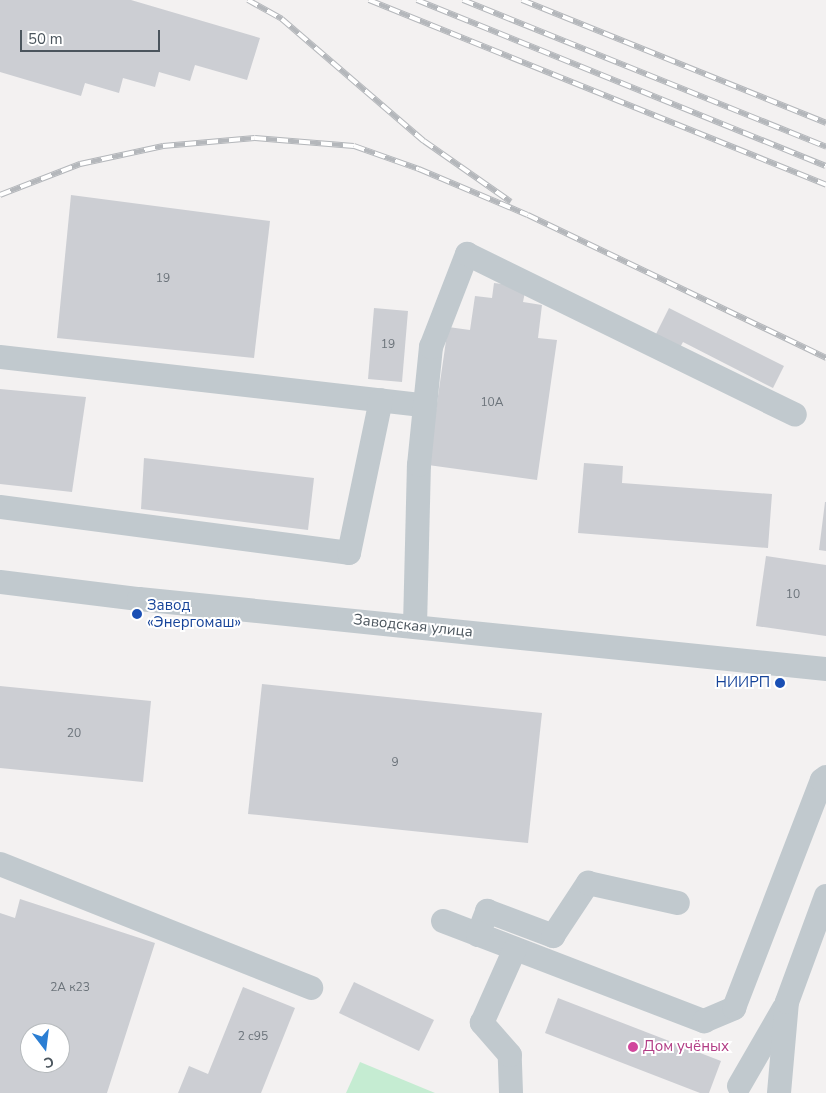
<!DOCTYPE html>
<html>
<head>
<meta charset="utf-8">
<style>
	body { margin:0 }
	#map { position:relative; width:826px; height:1093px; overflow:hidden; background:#f3f1f1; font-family:"Nunito Sans",sans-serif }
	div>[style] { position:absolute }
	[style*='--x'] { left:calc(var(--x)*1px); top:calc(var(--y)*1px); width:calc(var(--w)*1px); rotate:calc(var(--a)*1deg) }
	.green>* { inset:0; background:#c5ecd2 }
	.building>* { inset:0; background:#ccced3 }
	.minor>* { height:24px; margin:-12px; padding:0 12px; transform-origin:12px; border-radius:12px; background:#c1c9ce }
	.rail>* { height:5.5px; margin-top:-2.75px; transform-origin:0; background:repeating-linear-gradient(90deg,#fff 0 11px,#b4b7bb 0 22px); box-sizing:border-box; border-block:1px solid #b4b7bb }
	.dots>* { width:14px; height:14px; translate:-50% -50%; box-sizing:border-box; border:2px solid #fff; border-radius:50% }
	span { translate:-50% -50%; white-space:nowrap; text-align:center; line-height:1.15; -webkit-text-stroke:4px #fff; paint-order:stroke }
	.number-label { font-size:12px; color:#6b737a }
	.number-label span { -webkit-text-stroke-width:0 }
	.transit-label { font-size:15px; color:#164399 }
	.left { translate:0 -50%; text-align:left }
	.right { translate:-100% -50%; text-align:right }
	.street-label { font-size:15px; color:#4b555d }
	.hotel-label { font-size:15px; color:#b23c85 }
	.north { position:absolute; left:20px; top:1023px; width:50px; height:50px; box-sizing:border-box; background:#fff; border:1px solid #b7bbbe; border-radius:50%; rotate:165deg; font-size:14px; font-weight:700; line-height:20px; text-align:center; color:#4b555d }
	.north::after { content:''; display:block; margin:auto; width:18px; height:22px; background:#2b7ed3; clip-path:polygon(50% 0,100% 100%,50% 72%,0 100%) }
	.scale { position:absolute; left:20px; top:30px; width:140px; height:22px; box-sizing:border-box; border:2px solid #4b555d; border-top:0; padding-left:6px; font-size:15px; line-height:18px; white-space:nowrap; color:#4b555d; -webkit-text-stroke:4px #fff; paint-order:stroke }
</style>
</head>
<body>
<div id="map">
	<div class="green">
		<i style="clip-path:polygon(360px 1062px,435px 1093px,346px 1093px)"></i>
	</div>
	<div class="building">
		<i style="clip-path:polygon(0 0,131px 0,260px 38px,247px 80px,195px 65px,190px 81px,159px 72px,155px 87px,123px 78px,119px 93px,85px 83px,81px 96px,0 72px)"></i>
		<i style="clip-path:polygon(71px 195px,270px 221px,254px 358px,57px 338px)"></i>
		<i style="clip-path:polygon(494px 283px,526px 287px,523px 302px,542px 305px,538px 338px,557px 340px,537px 480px,428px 465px,448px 327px,470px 330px,475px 296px,492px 298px)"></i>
		<i style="clip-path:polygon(374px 308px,408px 311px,402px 382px,368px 379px)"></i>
		<i style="clip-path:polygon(669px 308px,784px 366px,773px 388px,683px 342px,677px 353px,653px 340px)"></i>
		<i style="clip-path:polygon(0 389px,86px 397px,72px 492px,0 484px)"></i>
		<i style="clip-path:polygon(144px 458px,314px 478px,308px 530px,141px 509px)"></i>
		<i style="clip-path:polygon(584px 463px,623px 466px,622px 483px,772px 494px,768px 548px,578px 533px)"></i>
		<i style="clip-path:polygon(825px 502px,826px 502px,826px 551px,819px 550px)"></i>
		<i style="clip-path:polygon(766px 556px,826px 565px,826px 636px,756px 626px)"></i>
		<i style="clip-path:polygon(262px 684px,542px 713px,528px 843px,248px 814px)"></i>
		<i style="clip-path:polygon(0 686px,151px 701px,143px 782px,0 768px)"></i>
		<i style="clip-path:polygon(evenodd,20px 899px,155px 943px,107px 1093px,0 1093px,0 913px,15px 918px,20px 899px,30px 1033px,60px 1033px,60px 1063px,30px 1063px,30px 1033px)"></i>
		<i style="clip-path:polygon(354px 982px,434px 1020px,419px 1051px,339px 1013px)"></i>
		<i style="clip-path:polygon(243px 987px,295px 1008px,261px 1093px,178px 1093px,189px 1066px,208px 1074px)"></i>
		<i style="clip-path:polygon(558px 998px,721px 1061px,709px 1093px,700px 1093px,545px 1033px)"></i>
	</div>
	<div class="minor">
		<i style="--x:0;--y:357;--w:427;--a:6.5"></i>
		<i style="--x:0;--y:507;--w:352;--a:7.5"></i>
		<i style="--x:349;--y:553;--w:156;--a:-78.2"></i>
		<i style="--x:0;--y:582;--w:140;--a:7"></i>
		<i style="--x:139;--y:599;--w:691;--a:5.82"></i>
		<i style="--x:415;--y:626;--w:161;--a:-88.6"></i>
		<i style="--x:419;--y:465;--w:119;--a:-84.2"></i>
		<i style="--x:431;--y:347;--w:100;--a:-68.8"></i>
		<i style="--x:467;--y:254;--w:365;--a:26.1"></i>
		<i style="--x:0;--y:864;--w:335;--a:21.7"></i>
		<i style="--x:443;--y:921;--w:280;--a:21"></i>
		<i style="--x:704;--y:1021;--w:33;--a:-23"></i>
		<i style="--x:734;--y:1008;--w:244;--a:-68.9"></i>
		<i style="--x:822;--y:780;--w:5;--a:-37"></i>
		<i style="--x:478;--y:935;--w:26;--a:-69"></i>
		<i style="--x:487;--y:911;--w:71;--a:20.7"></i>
		<i style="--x:553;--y:936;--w:64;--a:-56.6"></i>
		<i style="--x:588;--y:883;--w:92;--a:12.5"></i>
		<i style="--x:739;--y:1086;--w:90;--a:-60"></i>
		<i style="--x:511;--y:1093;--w:38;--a:-92"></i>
		<i style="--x:510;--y:1055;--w:43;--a:-131.2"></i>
		<i style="--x:482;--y:1023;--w:81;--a:-66"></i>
		<i style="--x:779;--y:1093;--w:91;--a:-85"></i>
		<i style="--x:787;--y:1002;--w:113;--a:-69.8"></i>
	</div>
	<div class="rail">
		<i style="--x:248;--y:0;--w:39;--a:29"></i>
		<i style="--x:282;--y:19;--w:187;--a:40.7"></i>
		<i style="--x:424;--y:141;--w:106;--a:35"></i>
		<i style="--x:369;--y:0;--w:493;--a:22"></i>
		<i style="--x:417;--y:0;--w:441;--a:22.1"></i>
		<i style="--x:463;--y:0;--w:392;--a:22"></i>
		<i style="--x:522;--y:0;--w:328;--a:22"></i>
		<i style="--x:0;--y:195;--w:86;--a:-21.2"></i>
		<i style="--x:80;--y:164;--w:85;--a:-12.2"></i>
		<i style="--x:163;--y:146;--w:92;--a:-5"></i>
		<i style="--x:255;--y:138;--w:99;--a:4.6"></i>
		<i style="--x:354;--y:146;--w:69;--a:19.5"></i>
		<i style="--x:419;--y:169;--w:118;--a:22.9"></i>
		<i style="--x:528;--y:215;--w:331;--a:25.6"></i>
	</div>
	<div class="dots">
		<i style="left:137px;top:614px;background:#1a4fb4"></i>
		<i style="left:780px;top:683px;background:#1a4fb4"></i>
		<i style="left:633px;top:1047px;background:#d1479c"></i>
	</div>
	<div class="number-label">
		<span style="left:163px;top:279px">19</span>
		<span style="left:388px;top:345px">19</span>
		<span style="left:492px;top:403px">10А</span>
		<span style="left:793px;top:595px">10</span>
		<span style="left:74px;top:734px">20</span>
		<span style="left:395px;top:763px">9</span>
		<span style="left:70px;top:988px">2А к23</span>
		<span style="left:253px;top:1037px">2 с95</span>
	</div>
	<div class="transit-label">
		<span class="left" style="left:147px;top:614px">Завод<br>«Энергомаш»</span>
		<span class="right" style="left:770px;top:683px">НИИРП</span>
	</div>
	<div class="street-label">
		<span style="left:413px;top:626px;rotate:6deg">Заводская улица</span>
	</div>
	<div class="hotel-label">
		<span class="left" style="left:643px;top:1047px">Дом учёных</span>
	</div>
	<div class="north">С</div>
	<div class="scale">50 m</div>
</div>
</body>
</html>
